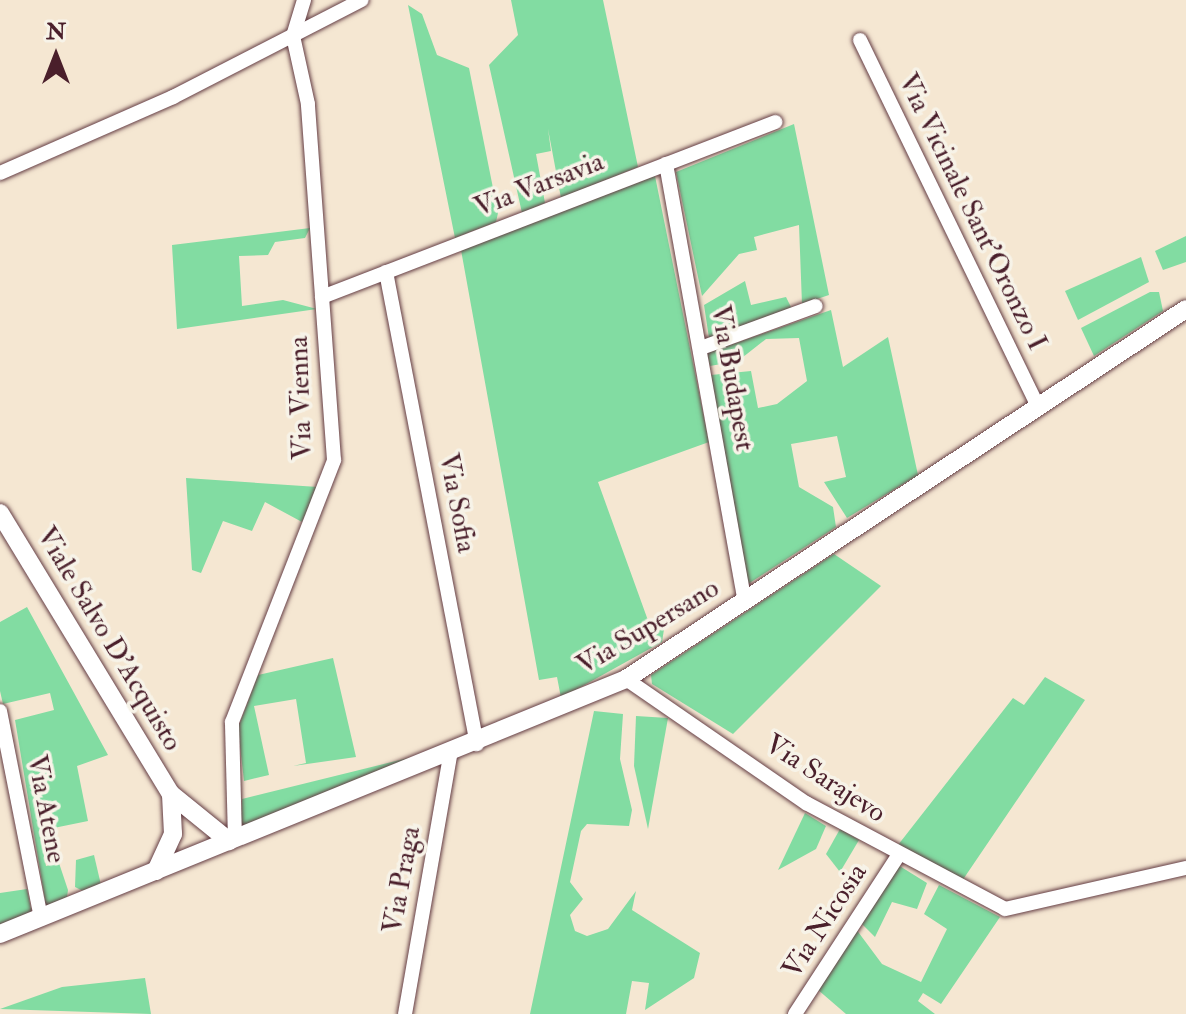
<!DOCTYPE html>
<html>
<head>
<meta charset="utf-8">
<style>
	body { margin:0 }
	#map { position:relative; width:1186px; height:1014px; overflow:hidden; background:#f5e7d2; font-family:"IM FELL Double Pica",serif }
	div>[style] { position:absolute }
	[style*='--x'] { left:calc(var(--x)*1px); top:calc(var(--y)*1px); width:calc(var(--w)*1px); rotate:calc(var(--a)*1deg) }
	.green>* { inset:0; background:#82dca2 }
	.roads { filter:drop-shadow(0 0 2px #643d44) drop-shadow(0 0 2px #643d44) }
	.street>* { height:14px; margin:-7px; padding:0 7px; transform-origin:7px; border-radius:7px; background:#fff }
	.secondary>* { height:18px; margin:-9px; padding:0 9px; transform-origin:9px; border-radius:9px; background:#fff }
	span { translate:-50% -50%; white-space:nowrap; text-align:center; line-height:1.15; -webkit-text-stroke:7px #f7f3e8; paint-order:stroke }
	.street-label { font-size:28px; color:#4a1f2b }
	.north { position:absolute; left:16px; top:16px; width:80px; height:80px; -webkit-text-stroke:6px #f7f3e8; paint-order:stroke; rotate:0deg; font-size:22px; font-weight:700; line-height:32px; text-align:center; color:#4a1f2b }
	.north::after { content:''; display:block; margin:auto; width:28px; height:36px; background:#4a1f2b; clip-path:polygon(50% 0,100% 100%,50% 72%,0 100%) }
</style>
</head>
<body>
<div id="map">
	<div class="green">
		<i style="clip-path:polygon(511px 0,603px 0,638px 167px,561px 198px,548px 129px,551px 151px,536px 154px,545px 203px,522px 213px,489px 65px,518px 35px)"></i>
		<i style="clip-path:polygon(408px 5px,422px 14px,437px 55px,469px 68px,498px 213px,496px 222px,455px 238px)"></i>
		<i style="clip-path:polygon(794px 124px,829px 295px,802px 304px,799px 225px,754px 237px,757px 250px,739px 254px,702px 296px,676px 172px)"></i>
		<i style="clip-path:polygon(655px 176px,709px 442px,598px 482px,650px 626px,665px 623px,662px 642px,561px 698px,557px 677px,539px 680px,461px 250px)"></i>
		<i style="clip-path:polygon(310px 228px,305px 238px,275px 242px,268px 255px,239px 256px,242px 306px,283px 300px,317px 309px,177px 329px,172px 245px)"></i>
		<i style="clip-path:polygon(1186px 236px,1186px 262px,1163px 270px,1155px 251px)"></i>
		<i style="clip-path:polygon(1141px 257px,1149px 282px,1078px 320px,1065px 291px)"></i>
		<i style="clip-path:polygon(745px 281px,751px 305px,786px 297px,792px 309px,709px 338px,704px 305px)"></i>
		<i style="clip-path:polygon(1150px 292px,1159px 292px,1163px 311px,1094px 356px,1081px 328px)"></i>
		<i style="clip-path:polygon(831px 310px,843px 367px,888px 337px,918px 475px,847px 518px,824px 482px,846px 477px,837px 436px,791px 444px,799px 487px,833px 507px,836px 527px,748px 584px,711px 375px,751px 371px,758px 408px,777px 404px,807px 381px,799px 338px,766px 339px,738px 361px,710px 366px,707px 353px)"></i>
		<i style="clip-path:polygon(186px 478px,318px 487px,302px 522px,265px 502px,252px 531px,223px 521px,201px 573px,192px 570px)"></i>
		<i style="clip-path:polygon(834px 554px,881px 586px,733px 734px,652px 684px,651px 675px)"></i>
		<i style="clip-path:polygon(27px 607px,108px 755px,77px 766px,88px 821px,39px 831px,46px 866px,59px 863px,68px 890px,67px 897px,46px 906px,15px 720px,54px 710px,50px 693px,3px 704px,0 691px,0 622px)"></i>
		<i style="clip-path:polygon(333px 658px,356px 757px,293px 766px,306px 763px,296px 699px,254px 706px,269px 775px,244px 781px,238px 728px,258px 675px)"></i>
		<i style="clip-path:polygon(1045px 677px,1085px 700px,962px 881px,898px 845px,1013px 698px,1024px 705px)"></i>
		<i style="clip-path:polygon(594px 711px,623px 714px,620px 759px,632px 810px,629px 826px,587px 824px,581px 831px,570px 882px,583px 899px,570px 915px,575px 931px,587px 936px,608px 929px,636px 891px,632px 910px,700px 953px,694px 978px,645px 1010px,649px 983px,632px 981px,626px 1014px,530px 1014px)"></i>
		<i style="clip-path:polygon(636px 716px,668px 718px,648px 829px,634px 766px)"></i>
		<i style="clip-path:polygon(412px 757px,240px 828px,242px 799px)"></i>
		<i style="clip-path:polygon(805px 813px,826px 826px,816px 849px,778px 870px)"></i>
		<i style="clip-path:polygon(840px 829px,859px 840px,840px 872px,826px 854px)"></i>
		<i style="clip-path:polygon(94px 855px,101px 885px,85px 892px,75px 887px,76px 860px)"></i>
		<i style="clip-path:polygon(898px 865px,927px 883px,917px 909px,892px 902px,875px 937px,860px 922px)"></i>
		<i style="clip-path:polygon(939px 885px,1000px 917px,941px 1004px,923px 993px,918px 1001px,935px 1014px,846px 1014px,817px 989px,856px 929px,882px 964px,921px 982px,947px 929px,924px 914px)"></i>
		<i style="clip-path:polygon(27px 889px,32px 914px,0 926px,0 893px)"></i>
		<i style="clip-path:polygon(145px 978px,151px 1014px,0 1009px,62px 987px)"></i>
	</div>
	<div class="roads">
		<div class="street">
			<i style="--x:860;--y:40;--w:406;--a:64.1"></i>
			<i style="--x:666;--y:164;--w:444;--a:79.8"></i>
			<i style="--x:0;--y:173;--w:189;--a:-23.7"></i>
			<i style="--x:173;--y:97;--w:212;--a:-27.2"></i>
			<i style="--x:386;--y:272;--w:481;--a:79.1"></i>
			<i style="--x:322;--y:297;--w:486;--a:-21.1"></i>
			<i style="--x:701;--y:348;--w:122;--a:-20.1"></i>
			<i style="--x:626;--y:679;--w:219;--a:34.6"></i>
			<i style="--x:806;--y:803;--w:225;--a:28"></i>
			<i style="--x:1005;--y:909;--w:186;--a:-12.8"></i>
			<i style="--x:0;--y:711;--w:211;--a:78.8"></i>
			<i style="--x:235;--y:839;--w:117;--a:-91.5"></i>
			<i style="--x:232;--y:722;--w:281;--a:-68.7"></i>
			<i style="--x:334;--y:460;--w:357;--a:-94.2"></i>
			<i style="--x:308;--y:104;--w:70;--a:-102.4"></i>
			<i style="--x:293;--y:36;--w:38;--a:-73"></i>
			<i style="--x:405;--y:1014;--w:263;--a:-80.1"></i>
			<i style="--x:795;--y:1014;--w:189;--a:-56.9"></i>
		</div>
		<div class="secondary">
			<i style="--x:0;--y:513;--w:329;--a:58.7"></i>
			<i style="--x:171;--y:794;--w:75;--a:39"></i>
			<i style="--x:156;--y:871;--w:41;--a:-65.3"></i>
			<i style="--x:173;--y:834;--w:40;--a:-92.9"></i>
			<i style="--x:0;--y:934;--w:676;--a:-22.16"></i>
			<i style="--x:626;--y:679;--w:671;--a:-33.45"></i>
		</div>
	</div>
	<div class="street-label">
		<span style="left:539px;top:185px;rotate:-21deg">Via Varsavia</span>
		<span style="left:972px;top:212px;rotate:64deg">Via Vicinale Sant'Oronzo I</span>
		<span style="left:732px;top:378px;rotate:80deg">Via Budapest</span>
		<span style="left:301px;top:398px;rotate:-92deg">Via Vienna</span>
		<span style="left:457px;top:503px;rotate:79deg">Via Sofia</span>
		<span style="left:648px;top:627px;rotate:-31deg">Via Supersano</span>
		<span style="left:109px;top:639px;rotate:59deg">Viale Salvo D'Acquisto</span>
		<span style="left:825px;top:779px;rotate:33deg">Via Sarajevo</span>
		<span style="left:46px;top:809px;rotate:79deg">Via Atene</span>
		<span style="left:402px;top:880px;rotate:-80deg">Via Praga</span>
		<span style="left:825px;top:921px;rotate:-57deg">Via Nicosia</span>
	</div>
	<div class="north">N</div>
</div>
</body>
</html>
